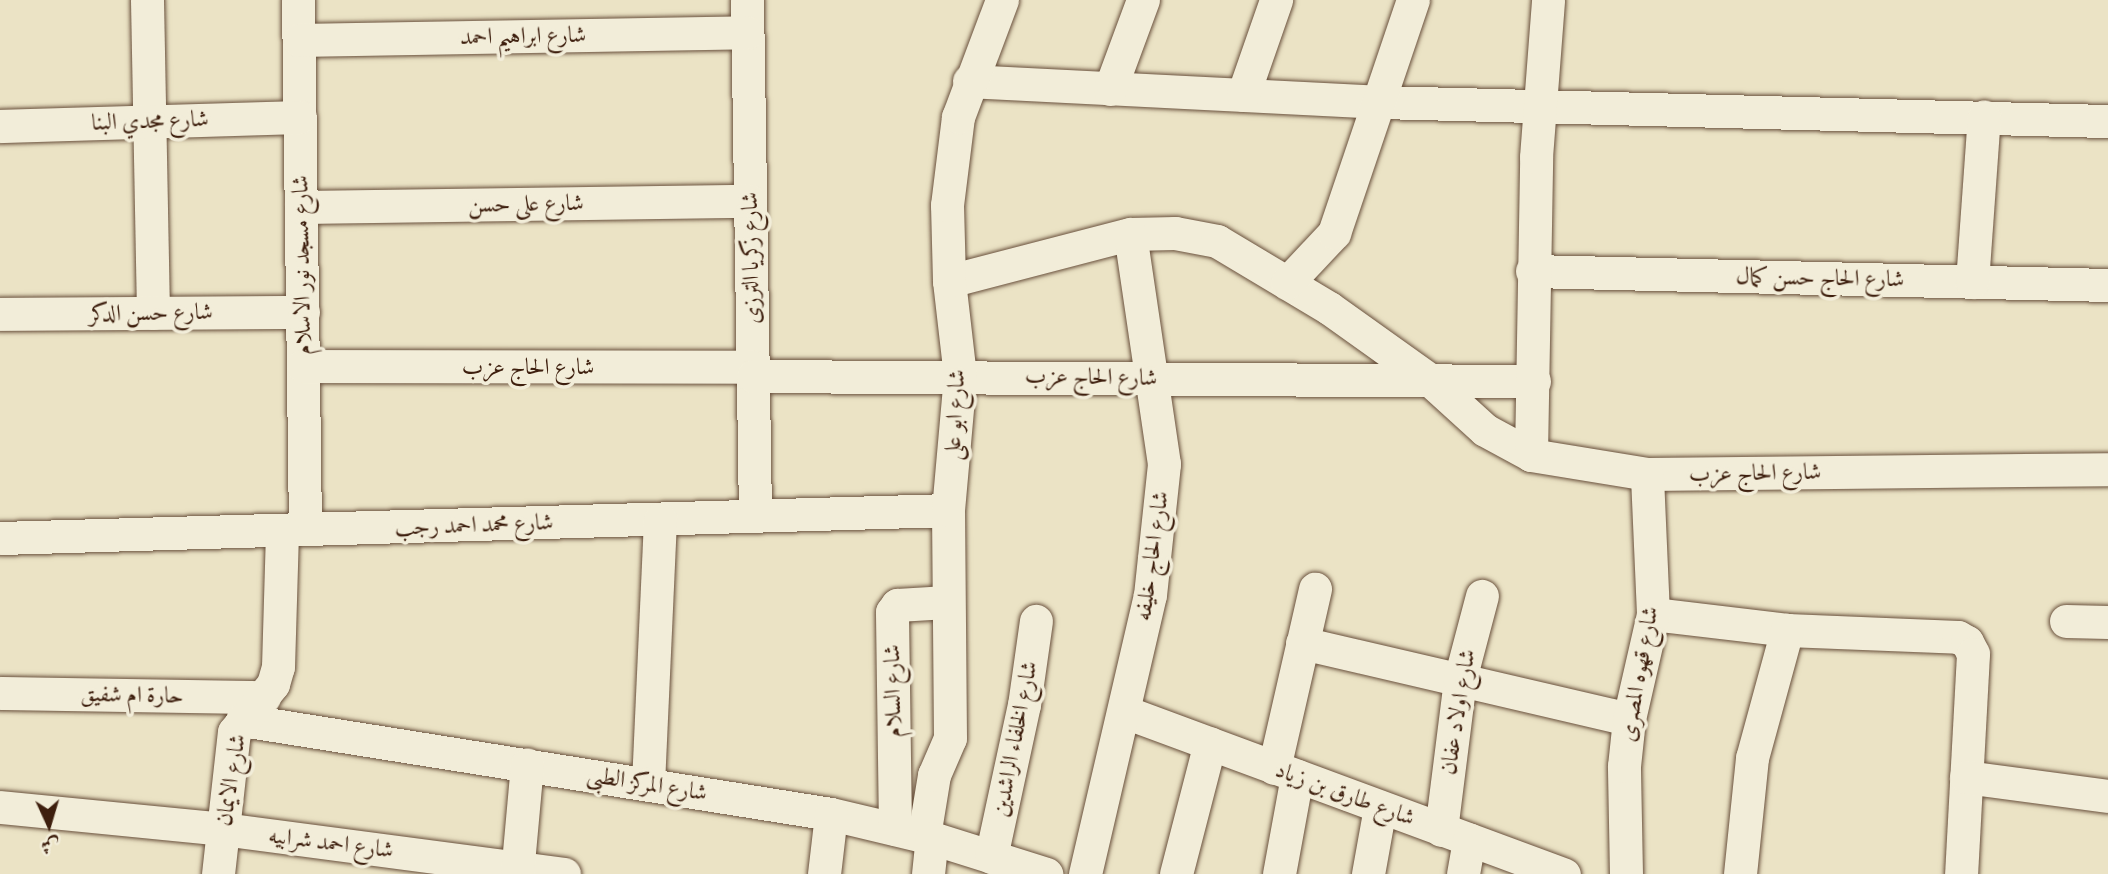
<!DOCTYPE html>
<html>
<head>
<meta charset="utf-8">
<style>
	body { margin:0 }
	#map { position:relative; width:2108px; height:874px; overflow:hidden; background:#ebe3c5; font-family:"Libre Bodoni",Amiri,serif }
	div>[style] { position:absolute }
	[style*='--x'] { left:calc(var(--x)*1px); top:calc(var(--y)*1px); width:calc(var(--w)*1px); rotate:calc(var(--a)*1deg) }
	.roads { filter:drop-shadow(0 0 2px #69503c) drop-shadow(0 0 2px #69503c) }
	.street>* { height:33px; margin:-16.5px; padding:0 16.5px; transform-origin:16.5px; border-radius:16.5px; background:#f2edd9 }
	span { translate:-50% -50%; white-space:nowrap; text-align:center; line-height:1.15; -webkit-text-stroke:7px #f2edd9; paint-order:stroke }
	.street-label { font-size:23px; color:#3e1f0e }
	.north { position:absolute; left:14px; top:790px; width:70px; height:70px; -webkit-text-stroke:5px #f2edd9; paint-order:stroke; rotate:176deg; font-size:19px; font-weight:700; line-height:28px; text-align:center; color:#3e1f0e }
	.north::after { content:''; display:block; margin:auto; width:24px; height:32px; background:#3e1f0e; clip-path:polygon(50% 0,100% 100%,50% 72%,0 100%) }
</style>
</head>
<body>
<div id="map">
	<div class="roads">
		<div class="street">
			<i style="--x:147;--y:0;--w:313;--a:88.9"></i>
			<i style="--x:298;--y:0;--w:529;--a:89.24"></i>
			<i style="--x:747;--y:0;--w:515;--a:89.11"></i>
			<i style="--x:299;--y:40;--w:448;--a:-1"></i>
			<i style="--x:969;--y:81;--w:412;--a:2.9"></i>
			<i style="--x:1380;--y:102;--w:728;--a:1.5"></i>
			<i style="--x:1110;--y:89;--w:95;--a:-69.7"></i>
			<i style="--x:1243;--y:95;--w:101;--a:-70.8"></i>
			<i style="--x:0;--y:126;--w:300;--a:-1.7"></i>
			<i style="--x:301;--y:207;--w:449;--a:-0.8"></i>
			<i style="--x:1532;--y:271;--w:576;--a:1.39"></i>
			<i style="--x:949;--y:281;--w:187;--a:-14.6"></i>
			<i style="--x:1130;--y:234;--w:45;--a:-1.3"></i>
			<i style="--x:1175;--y:233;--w:43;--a:10.8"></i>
			<i style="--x:1217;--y:241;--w:131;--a:30.9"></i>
			<i style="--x:1329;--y:308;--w:124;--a:35.5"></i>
			<i style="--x:1430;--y:380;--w:74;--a:42.3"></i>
			<i style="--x:1485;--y:430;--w:52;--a:28.5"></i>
			<i style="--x:1531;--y:455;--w:118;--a:9.3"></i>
			<i style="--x:1647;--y:474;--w:461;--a:-0.6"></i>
			<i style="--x:1972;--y:282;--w:166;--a:-85.9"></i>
			<i style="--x:1287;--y:283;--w:69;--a:-46.8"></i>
			<i style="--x:1334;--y:233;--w:246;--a:-71.3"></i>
			<i style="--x:0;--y:314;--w:303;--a:-0.4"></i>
			<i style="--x:303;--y:366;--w:449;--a:0.1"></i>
			<i style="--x:753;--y:376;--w:781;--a:0.37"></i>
			<i style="--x:1531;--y:455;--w:298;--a:-89"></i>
			<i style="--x:1536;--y:157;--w:157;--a:-85.6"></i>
			<i style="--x:0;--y:538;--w:948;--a:-1.69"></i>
			<i style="--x:1653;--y:614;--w:135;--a:6.8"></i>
			<i style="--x:1787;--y:630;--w:171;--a:2.3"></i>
			<i style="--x:1958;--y:637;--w:10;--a:29"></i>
			<i style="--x:1967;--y:642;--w:13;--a:63"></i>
			<i style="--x:1973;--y:654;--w:220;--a:93.1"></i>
			<i style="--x:2066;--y:621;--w:42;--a:1.4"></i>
			<i style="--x:1302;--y:643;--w:336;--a:13.1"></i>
			<i style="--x:0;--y:693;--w:264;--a:0.9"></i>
			<i style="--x:1125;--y:712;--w:468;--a:20.3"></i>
			<i style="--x:242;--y:720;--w:596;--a:9.07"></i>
			<i style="--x:831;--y:814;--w:104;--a:13.4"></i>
			<i style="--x:932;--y:838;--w:120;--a:17.5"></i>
			<i style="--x:1274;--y:768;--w:184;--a:-77.1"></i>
			<i style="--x:1966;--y:777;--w:143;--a:7.6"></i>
			<i style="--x:648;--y:784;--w:265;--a:-87.4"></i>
			<i style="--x:0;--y:807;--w:224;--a:5.6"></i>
			<i style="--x:223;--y:829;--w:344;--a:7.5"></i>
			<i style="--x:895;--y:829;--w:217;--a:-90.8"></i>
			<i style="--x:892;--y:612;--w:9;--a:-54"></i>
			<i style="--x:897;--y:605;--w:50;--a:-3.4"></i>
			<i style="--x:1441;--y:830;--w:152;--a:-82.8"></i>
			<i style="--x:1460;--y:679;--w:86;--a:-75.2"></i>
			<i style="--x:924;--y:836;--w:62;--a:-80.7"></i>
			<i style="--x:934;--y:775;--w:40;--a:-66.6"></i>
			<i style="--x:950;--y:738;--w:228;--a:-90.5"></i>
			<i style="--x:948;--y:510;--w:135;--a:-84.9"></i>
			<i style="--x:960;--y:376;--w:96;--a:-96.6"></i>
			<i style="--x:949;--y:281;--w:76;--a:-91.5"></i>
			<i style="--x:947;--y:205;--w:89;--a:-82.9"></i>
			<i style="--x:958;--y:117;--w:125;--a:-69.4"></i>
			<i style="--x:991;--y:857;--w:156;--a:-77.8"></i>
			<i style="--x:1024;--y:705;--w:85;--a:-81.9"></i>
			<i style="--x:218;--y:874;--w:143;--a:-83.6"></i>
			<i style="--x:234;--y:732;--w:62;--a:-50.9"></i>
			<i style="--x:273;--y:684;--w:18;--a:-74"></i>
			<i style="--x:278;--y:667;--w:137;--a:-88.3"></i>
			<i style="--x:517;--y:874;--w:110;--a:-84.8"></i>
			<i style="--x:824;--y:874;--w:60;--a:-83.3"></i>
			<i style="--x:928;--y:874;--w:36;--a:-84"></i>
			<i style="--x:1085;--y:874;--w:286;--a:-76.9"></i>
			<i style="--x:1150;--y:595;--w:132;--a:-83.9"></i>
			<i style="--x:1164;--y:464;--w:232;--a:-98.4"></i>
			<i style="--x:1176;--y:874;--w:135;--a:-75.5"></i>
			<i style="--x:1279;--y:874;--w:100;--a:-79.6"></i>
			<i style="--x:1368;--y:874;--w:68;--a:-79.8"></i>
			<i style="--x:1463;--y:874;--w:35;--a:-80"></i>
			<i style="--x:1626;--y:874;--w:108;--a:-91.1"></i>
			<i style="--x:1624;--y:766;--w:47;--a:-83.9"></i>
			<i style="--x:1629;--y:719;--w:108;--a:-77.1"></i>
			<i style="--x:1653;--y:614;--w:140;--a:-92.5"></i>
			<i style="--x:1740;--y:874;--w:117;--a:-84.1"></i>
			<i style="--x:1752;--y:758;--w:133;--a:-74.7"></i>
		</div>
	</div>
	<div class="street-label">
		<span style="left:523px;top:36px;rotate:-1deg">شارع ابراهيم احمد</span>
		<span style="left:150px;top:121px;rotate:-2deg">شارع مجدي البنا</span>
		<span style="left:526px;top:204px;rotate:-1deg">شارع على حسن</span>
		<span style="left:751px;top:258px;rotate:-91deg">شارع زكريا الترزى</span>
		<span style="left:302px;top:265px;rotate:-91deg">شارع مسجد نور الاسلام</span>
		<span style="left:1820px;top:278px;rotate:1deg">شارع الحاج حسن كمال</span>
		<span style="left:151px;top:313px;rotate:-1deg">شارع حسن الدكر</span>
		<span style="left:528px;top:367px">شارع الحاج عزب</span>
		<span style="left:1091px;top:377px;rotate:1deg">شارع الحاج عزب</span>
		<span style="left:955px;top:415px;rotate:-87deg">شارع ابو على</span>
		<span style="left:1755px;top:473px;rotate:-1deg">شارع الحاج عزب</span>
		<span style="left:474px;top:525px;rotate:-2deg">شارع محمد احمد رجب</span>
		<span style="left:1152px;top:556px;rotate:-82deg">شارع الحاج خليفه</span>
		<span style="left:1639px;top:674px;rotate:-80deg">شارع قهوه المصرى</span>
		<span style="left:893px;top:691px;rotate:-91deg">شارع السلام</span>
		<span style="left:132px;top:695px;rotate:1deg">حارة ام شفيق</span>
		<span style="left:1458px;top:712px;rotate:-81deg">شارع اولاد عفان</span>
		<span style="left:1015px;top:739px;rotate:-79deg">شارع الخلفاء الراشدين</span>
		<span style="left:231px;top:780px;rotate:-81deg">شارع الايمان</span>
		<span style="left:647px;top:784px;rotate:9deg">شارع المركز الطبى</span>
		<span style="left:1345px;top:794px;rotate:20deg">شارع طارق بن زياد</span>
		<span style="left:331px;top:843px;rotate:7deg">شارع احمد شرابيه</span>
	</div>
	<div class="north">ش</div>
</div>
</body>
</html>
